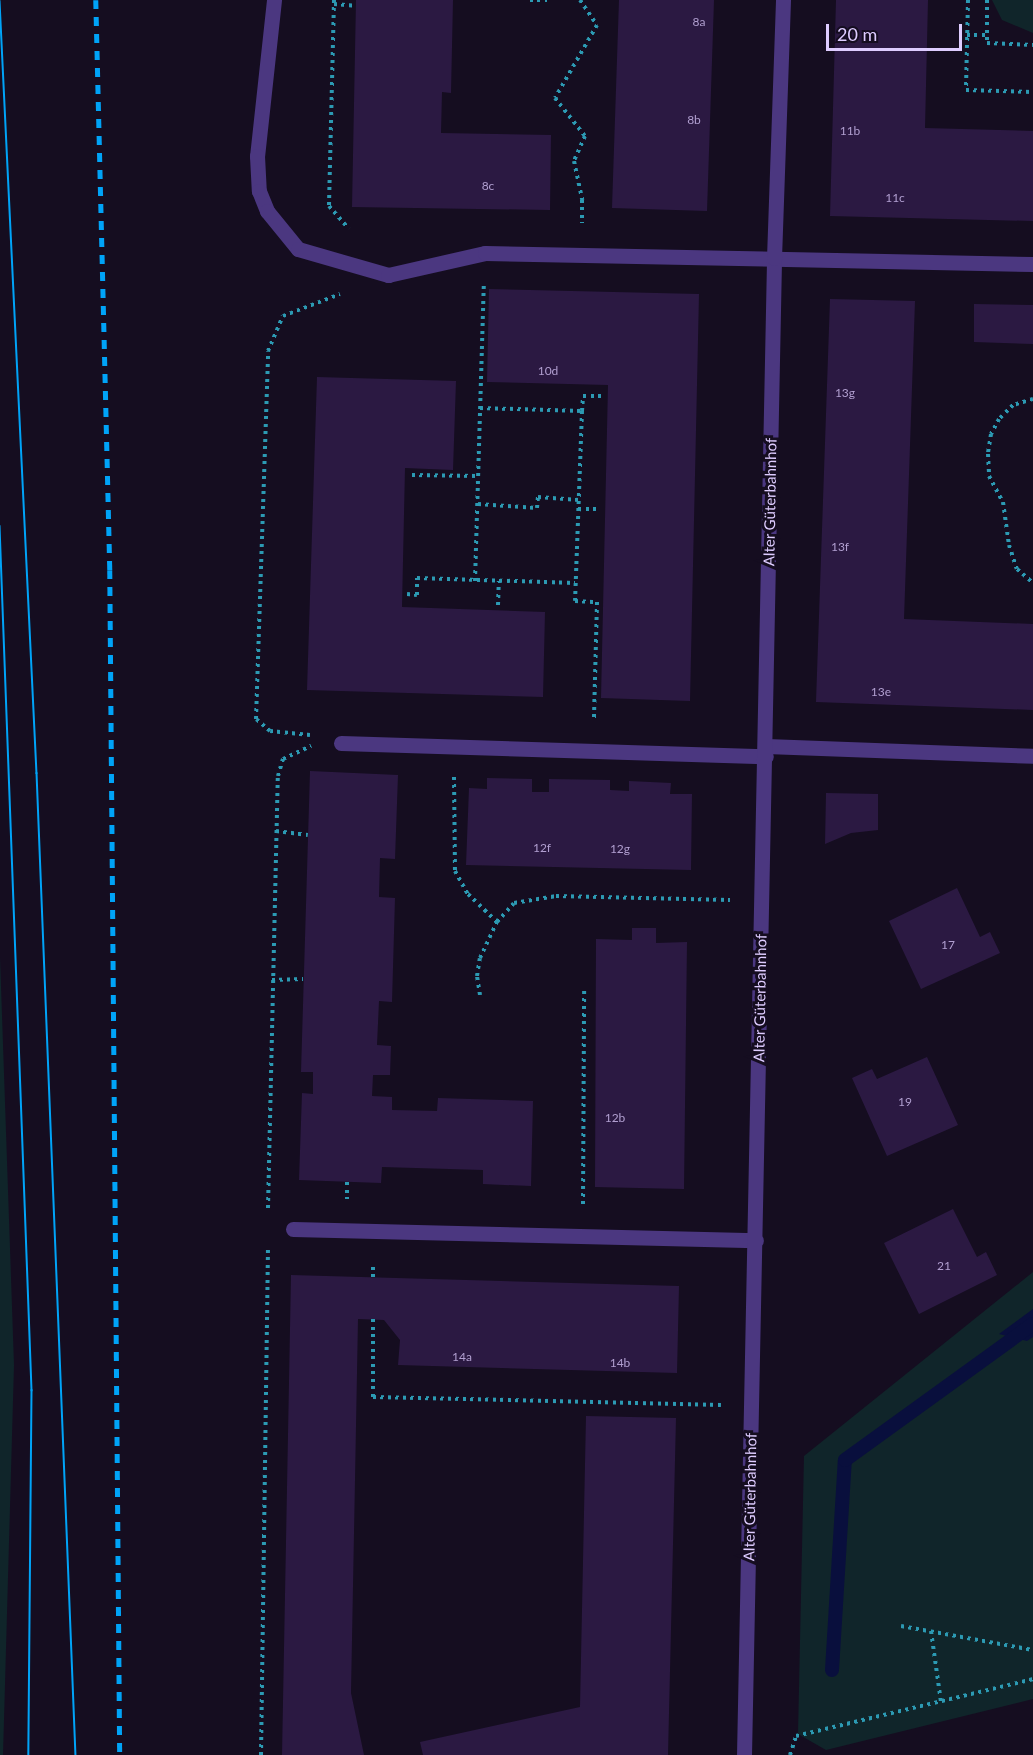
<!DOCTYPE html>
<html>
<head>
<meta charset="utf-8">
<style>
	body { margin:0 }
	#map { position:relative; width:1033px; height:1755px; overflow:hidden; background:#150d20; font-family:Lato,sans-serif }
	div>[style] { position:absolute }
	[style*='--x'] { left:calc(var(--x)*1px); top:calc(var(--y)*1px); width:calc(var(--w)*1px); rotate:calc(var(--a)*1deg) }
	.green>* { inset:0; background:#10252a }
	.water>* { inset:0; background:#090f3d }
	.stream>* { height:14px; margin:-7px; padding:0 7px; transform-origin:7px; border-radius:7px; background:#090f3d }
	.building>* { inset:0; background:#2b1942 }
	.path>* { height:4px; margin-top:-2px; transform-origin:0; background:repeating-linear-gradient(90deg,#2c9ab3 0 3px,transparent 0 7.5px) }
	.lane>* { height:15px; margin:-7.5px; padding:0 7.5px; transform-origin:7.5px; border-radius:7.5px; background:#4b3780 }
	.street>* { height:15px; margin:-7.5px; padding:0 7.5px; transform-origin:7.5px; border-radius:7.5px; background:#4b3780 }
	.tram>* { height:1.5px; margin:-0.75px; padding:0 0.75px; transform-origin:0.75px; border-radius:0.75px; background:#00a3f7 }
	.rail>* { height:4.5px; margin-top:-2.25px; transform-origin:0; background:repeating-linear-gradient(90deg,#00a3f7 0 9px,transparent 0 17px) }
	span { translate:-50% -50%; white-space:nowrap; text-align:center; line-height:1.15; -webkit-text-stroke:6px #150d20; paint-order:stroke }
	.number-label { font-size:12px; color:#b19fd0 }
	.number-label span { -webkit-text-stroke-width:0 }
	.street-label { font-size:15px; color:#deccff }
	.scale { position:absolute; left:826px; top:24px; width:136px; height:27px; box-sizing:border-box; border:3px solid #deccff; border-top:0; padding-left:8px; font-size:18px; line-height:21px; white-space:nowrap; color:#deccff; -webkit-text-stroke:4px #150d20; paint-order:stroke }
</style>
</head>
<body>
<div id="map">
	<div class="green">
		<i style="clip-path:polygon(992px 0,1033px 0,1033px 33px,1002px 20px)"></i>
		<i style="clip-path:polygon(0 957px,14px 1365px,3px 1755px,0 1755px)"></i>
		<i style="clip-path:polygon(1033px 1272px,1033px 1699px,826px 1750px,798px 1734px,804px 1456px)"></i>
	</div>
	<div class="water">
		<i style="clip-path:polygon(1033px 1309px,1033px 1337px,1027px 1341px,999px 1334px)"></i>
	</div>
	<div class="stream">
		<i style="--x:832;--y:1670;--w:210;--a:-86.5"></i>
		<i style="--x:845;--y:1460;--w:232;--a:-35.9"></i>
	</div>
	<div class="building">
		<i style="clip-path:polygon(356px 0,453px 0,451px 93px,442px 92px,441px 133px,551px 135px,550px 210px,352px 207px)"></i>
		<i style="clip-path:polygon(619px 0,714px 0,707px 211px,612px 208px)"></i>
		<i style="clip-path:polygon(836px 0,928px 0,925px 128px,1033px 131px,1033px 221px,830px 216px)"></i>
		<i style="clip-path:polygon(489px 289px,699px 294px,690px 701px,601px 698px,608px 385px,487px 382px)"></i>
		<i style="clip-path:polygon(830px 299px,915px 301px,904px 619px,1033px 624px,1033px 710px,816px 702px)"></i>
		<i style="clip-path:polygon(974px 304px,1033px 305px,1033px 344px,974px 342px)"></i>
		<i style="clip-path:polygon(317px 377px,456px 381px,453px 470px,405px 468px,402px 607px,545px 612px,543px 697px,307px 690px)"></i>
		<i style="clip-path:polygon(310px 771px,398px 775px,395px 859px,380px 858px,379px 897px,395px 898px,392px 1002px,379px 1001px,377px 1045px,391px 1046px,390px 1075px,373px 1075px,372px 1096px,392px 1097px,392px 1110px,437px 1111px,438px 1098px,533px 1101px,531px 1186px,483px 1184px,483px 1170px,382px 1167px,381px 1183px,299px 1180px,302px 1093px,313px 1094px,313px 1072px,301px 1072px)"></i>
		<i style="clip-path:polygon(487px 778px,532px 779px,532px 792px,549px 792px,549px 779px,610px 780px,610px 790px,629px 791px,629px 781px,671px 783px,670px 794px,692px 794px,691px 870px,466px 865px,469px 788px,487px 789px)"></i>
		<i style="clip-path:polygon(826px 793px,878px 794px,878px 830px,851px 833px,825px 844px)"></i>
		<i style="clip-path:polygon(957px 888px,980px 937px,990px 932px,1000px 953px,921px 989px,889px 921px)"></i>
		<i style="clip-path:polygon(632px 928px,656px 928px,656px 943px,687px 942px,684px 1189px,595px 1187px,596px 939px,632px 940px)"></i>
		<i style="clip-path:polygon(927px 1057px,958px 1125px,887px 1156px,852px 1078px,872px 1069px,877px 1079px)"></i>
		<i style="clip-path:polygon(953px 1209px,977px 1257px,986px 1252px,997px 1275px,919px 1314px,884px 1243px)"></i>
		<i style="clip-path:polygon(291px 1275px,679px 1286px,677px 1373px,398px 1365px,400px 1340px,384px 1320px,358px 1319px,351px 1693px,364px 1755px,282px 1755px)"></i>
		<i style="clip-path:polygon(586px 1416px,676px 1418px,668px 1755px,423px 1755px,420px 1742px,580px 1707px)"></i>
	</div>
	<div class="path">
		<i style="--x:334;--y:0;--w:206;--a:91.4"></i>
		<i style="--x:329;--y:206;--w:30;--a:49"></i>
		<i style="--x:530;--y:0;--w:17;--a:0"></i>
		<i style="--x:580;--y:0;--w:30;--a:56"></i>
		<i style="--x:597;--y:25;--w:84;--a:119.9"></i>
		<i style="--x:555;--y:98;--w:48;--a:51.7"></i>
		<i style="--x:585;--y:136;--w:27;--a:114"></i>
		<i style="--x:574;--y:161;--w:40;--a:78"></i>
		<i style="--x:582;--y:200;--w:23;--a:90"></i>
		<i style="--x:968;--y:0;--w:90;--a:91.3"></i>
		<i style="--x:966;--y:90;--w:67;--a:1.7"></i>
		<i style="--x:987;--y:0;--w:43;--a:90"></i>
		<i style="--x:987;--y:43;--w:46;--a:2.5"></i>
		<i style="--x:334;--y:4;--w:21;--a:5"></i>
		<i style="--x:967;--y:35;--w:20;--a:0"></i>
		<i style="--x:1033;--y:399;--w:21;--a:163"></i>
		<i style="--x:1013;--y:405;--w:20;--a:135"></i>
		<i style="--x:999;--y:419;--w:17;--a:118"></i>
		<i style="--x:991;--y:434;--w:20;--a:99"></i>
		<i style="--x:988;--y:454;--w:22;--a:87"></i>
		<i style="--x:989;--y:476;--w:30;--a:62"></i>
		<i style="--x:1003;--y:502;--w:43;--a:82.1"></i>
		<i style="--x:1009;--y:545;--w:25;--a:72"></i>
		<i style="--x:1017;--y:569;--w:21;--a:41"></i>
		<i style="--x:480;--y:408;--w:102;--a:1.7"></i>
		<i style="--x:582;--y:411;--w:190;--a:92.1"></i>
		<i style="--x:575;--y:601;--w:22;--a:3"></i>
		<i style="--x:597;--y:602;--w:118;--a:91.5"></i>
		<i style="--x:582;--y:411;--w:15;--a:-86"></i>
		<i style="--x:583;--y:396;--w:20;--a:0"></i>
		<i style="--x:412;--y:475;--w:66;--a:0.9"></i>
		<i style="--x:478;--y:504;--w:59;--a:3.9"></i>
		<i style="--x:537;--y:508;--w:11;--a:-85"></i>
		<i style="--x:538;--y:497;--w:41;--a:4.2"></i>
		<i style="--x:578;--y:509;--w:22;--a:0"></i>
		<i style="--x:475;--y:581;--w:296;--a:-88.3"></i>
		<i style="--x:407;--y:594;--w:10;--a:6"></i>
		<i style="--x:417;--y:595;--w:17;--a:-90"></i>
		<i style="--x:417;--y:578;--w:158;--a:1.8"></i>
		<i style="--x:498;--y:605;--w:24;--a:-88"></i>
		<i style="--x:310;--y:735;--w:40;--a:-174.3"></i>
		<i style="--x:270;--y:731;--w:18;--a:-139"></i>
		<i style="--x:256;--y:719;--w:368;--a:-88.1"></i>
		<i style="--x:268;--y:351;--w:38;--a:-67"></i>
		<i style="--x:283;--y:316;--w:61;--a:-21.1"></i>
		<i style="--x:454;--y:777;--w:94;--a:89.4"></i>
		<i style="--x:455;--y:871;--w:26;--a:61"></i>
		<i style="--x:468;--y:894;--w:40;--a:44"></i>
		<i style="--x:276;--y:831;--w:32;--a:7"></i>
		<i style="--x:272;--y:980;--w:31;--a:-2"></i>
		<i style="--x:480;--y:995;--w:19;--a:-99"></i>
		<i style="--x:477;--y:976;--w:18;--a:-81"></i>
		<i style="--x:480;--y:958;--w:40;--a:-65"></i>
		<i style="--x:497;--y:922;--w:25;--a:-48"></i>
		<i style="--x:514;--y:903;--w:43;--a:-9.5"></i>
		<i style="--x:556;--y:896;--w:174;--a:1.3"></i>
		<i style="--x:347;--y:1182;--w:17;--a:90"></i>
		<i style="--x:583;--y:1204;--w:216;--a:-89.7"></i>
		<i style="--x:268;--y:1208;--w:432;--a:-88.7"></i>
		<i style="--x:278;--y:776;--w:18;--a:-74"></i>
		<i style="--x:283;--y:759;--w:31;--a:-25"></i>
		<i style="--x:373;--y:1277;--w:14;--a:-90"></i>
		<i style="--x:373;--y:1319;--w:78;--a:90"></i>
		<i style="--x:373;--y:1397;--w:348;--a:1.3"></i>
		<i style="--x:901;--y:1626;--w:134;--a:10.3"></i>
		<i style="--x:931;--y:1631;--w:72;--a:82"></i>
		<i style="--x:261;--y:1755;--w:507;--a:-89.21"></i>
		<i style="--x:790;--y:1755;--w:20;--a:-72"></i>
		<i style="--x:796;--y:1736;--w:244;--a:-13.5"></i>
	</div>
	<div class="lane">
		<i style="--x:274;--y:0;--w:157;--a:96.2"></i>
		<i style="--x:257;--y:156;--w:35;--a:87"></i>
		<i style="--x:259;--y:191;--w:22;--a:68"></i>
		<i style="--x:267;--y:211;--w:49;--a:50.8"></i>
		<i style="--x:298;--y:249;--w:94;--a:16.1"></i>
		<i style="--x:341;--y:743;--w:425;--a:1.8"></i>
		<i style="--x:293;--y:1229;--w:463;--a:1.4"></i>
	</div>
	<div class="street">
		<i style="--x:388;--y:275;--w:99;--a:-12.8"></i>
		<i style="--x:485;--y:253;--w:548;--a:1.15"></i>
		<i style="--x:766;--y:746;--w:267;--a:2.1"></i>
		<i style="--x:744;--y:1755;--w:1497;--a:-88.85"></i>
		<i style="--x:774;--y:258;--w:258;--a:-88"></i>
	</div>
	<div class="tram">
		<i style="--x:0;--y:1;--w:773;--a:87.26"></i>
		<i style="--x:37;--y:773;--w:983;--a:87.73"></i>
		<i style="--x:0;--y:526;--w:865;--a:87.88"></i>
		<i style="--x:32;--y:1390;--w:365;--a:90.5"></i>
	</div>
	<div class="rail">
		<i style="--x:96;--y:0;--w:570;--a:88.59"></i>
		<i style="--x:110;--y:570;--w:1185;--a:89.52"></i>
	</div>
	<div class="number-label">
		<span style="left:699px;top:22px">8a</span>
		<span style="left:694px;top:120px">8b</span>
		<span style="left:850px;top:131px">11b</span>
		<span style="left:488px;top:186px">8c</span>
		<span style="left:895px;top:198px">11c</span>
		<span style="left:548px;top:371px">10d</span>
		<span style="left:845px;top:393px">13g</span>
		<span style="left:840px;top:547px">13f</span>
		<span style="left:881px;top:692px">13e</span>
		<span style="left:542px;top:848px">12f</span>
		<span style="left:620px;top:849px">12g</span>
		<span style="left:948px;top:945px">17</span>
		<span style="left:905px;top:1102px">19</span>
		<span style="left:615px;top:1118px">12b</span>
		<span style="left:944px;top:1266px">21</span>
		<span style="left:462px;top:1357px">14a</span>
		<span style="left:620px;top:1363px">14b</span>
	</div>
	<div class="street-label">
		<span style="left:770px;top:502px;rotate:-89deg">Alter Güterbahnhof</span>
		<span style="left:760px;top:998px;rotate:-89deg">Alter Güterbahnhof</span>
		<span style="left:750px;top:1497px;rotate:-89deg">Alter Güterbahnhof</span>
	</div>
	<div class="scale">20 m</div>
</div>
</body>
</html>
